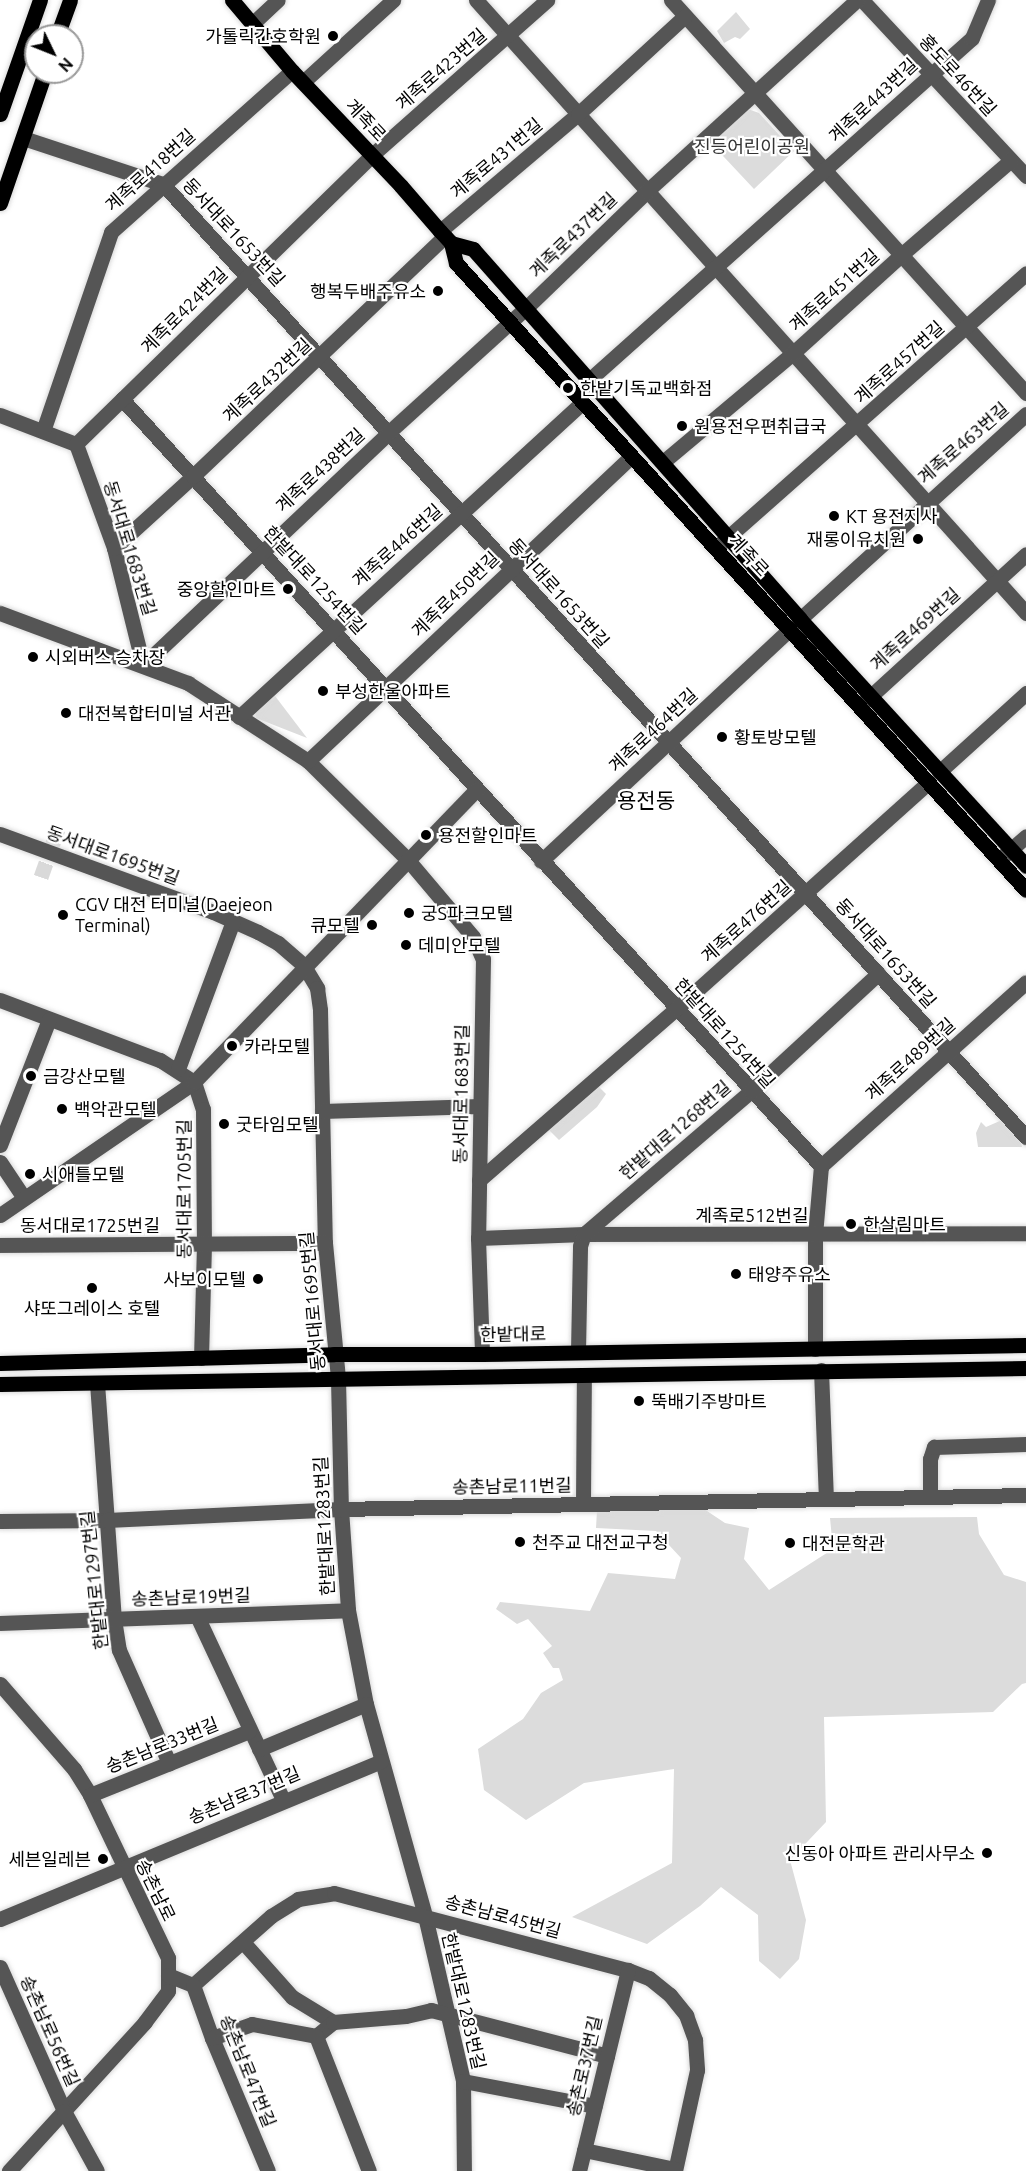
<!DOCTYPE html>
<html>
<head>
<meta charset="utf-8">
<style>
	body { margin:0 }
	#map { position:relative; width:1026px; height:2171px; overflow:hidden; background:#fff; font-family:Ubuntu,"Noto Sans KR",sans-serif }
	div>[style] { position:absolute }
	[style*='--x'] { left:calc(var(--x)*1px); top:calc(var(--y)*1px); width:calc(var(--w)*1px); rotate:calc(var(--a)*1deg) }
	.green>* { inset:0; background:#dcdcdc }
	.minor-tunnel>* { height:15px; margin-top:-7.5px; transform-origin:0; background:repeating-linear-gradient(90deg,#d9d9d9 0 15px,transparent 0 23px) }
	.roads { filter:drop-shadow(0 0 2px #dbdbdb) drop-shadow(0 0 2px #dbdbdb) }
	.minor>* { height:15px; margin:-7.5px; padding:0 7.5px; transform-origin:7.5px; border-radius:7.5px; background:#555 }
	.major>* { height:15px; margin:-7.5px; padding:0 7.5px; transform-origin:7.5px; border-radius:7.5px; background:#000 }
	.dots>* { width:16px; height:16px; translate:-50% -50%; box-sizing:border-box; border:3px solid #fff; border-radius:50% }
	span { translate:-50% -50%; white-space:nowrap; text-align:center; line-height:1.15; -webkit-text-stroke:4.5px #fff; paint-order:stroke }
	.poi-label { font-size:18px; color:#000 }
	.right { translate:-100% -50%; text-align:right }
	.left { translate:0 -50%; text-align:left }
	.street-label { font-size:18px; color:#000 }
	.park-label { font-size:18px; color:#333 }
	.quarter-label { font-size:21px; color:#000 }
	.north { position:absolute; left:24px; top:24px; width:60px; height:60px; box-sizing:border-box; background:#fff; border:2px solid #999; border-radius:50%; rotate:133deg; font-size:16px; font-weight:700; line-height:24px; text-align:center; color:#000 }
	.north::after { content:''; display:block; margin:auto; width:21px; height:27px; background:#000; clip-path:polygon(50% 0,100% 100%,50% 72%,0 100%) }
</style>
</head>
<body>
<div id="map">
	<div class="green">
		<i style="clip-path:polygon(736px 12px,750px 29px,740px 39px,735px 37px,724px 43px,717px 31px)"></i>
		<i style="clip-path:polygon(745px 108px,759px 113px,794px 151px,754px 189px,709px 141px)"></i>
		<i style="clip-path:polygon(272px 692px,307px 738px,256px 718px,254px 706px)"></i>
		<i style="clip-path:polygon(593px 1081px,606px 1094px,597px 1107px,559px 1140px,542px 1123px)"></i>
		<i style="clip-path:polygon(1002px 1120px,1021px 1143px,1022px 1147px,978px 1147px,976px 1133px,981px 1122px,986px 1127px)"></i>
		<i style="clip-path:polygon(704px 1509px,725px 1523px,749px 1528px,744px 1559px,769px 1590px,833px 1549px,830px 1518px,977px 1517px,979px 1534px,1004px 1575px,1026px 1582px,1026px 1683px,1022px 1684px,993px 1712px,824px 1717px,826px 1822px,790px 1860px,806px 1920px,799px 1959px,780px 1979px,759px 1961px,758px 1915px,721px 1887px,700px 1906px,647px 1944px,572px 1917px,672px 1863px,674px 1769px,584px 1783px,526px 1820px,484px 1790px,478px 1749px,523px 1719px,541px 1693px,563px 1680px,559px 1668px,553px 1668px,543px 1653px,552px 1646px,528px 1619px,517px 1624px,496px 1609px,500px 1602px,590px 1611px,608px 1573px,675px 1579px,681px 1558px,656px 1531px,596px 1528px,597px 1510px)"></i>
	</div>
	<div class="minor-tunnel">
		<i style="--x:41;--y:877;--w:51;--a:-70.5"></i>
	</div>
	<div class="roads">
		<div class="minor">
			<i style="--x:476;--y:0;--w:824;--a:48.1"></i>
			<i style="--x:671;--y:0;--w:530;--a:47.91"></i>
			<i style="--x:862;--y:0;--w:241;--a:47"></i>
			<i style="--x:252;--y:24;--w:35;--a:-43"></i>
			<i style="--x:303;--y:82;--w:122;--a:-42.3"></i>
			<i style="--x:23;--y:138;--w:147;--a:18.2"></i>
			<i style="--x:163;--y:184;--w:1286;--a:47.84"></i>
			<i style="--x:440;--y:231;--w:181;--a:-40.3"></i>
			<i style="--x:578;--y:114;--w:145;--a:-42.5"></i>
			<i style="--x:589;--y:380;--w:513;--a:-41.76"></i>
			<i style="--x:972;--y:38;--w:41;--a:-67.2"></i>
			<i style="--x:122;--y:399;--w:1038;--a:47.66"></i>
			<i style="--x:821;--y:1166;--w:69;--a:95"></i>
			<i style="--x:815;--y:1235;--w:114;--a:90"></i>
			<i style="--x:0;--y:415;--w:81;--a:20.9"></i>
			<i style="--x:43;--y:431;--w:210;--a:-71.1"></i>
			<i style="--x:111;--y:232;--w:242;--a:-41.7"></i>
			<i style="--x:76;--y:444;--w:111;--a:69.9"></i>
			<i style="--x:114;--y:548;--w:121;--a:76.1"></i>
			<i style="--x:143;--y:665;--w:337;--a:-43.4"></i>
			<i style="--x:388;--y:433;--w:186;--a:-42.2"></i>
			<i style="--x:526;--y:308;--w:168;--a:-44"></i>
			<i style="--x:647;--y:191;--w:284;--a:-42.3"></i>
			<i style="--x:76;--y:444;--w:414;--a:-44.3"></i>
			<i style="--x:372;--y:155;--w:234;--a:-41.5"></i>
			<i style="--x:663;--y:462;--w:170;--a:-40"></i>
			<i style="--x:793;--y:353;--w:146;--a:-42.2"></i>
			<i style="--x:901;--y:255;--w:145;--a:-40.8"></i>
			<i style="--x:719;--y:545;--w:410;--a:-41.5"></i>
			<i style="--x:114;--y:548;--w:107;--a:-42.3"></i>
			<i style="--x:193;--y:476;--w:348;--a:-43.6"></i>
			<i style="--x:0;--y:613;--w:201;--a:20.4"></i>
			<i style="--x:188;--y:683;--w:143;--a:33"></i>
			<i style="--x:308;--y:761;--w:141;--a:44.7"></i>
			<i style="--x:408;--y:860;--w:101;--a:49.8"></i>
			<i style="--x:473;--y:937;--w:24;--a:66"></i>
			<i style="--x:483;--y:959;--w:279;--a:91"></i>
			<i style="--x:478;--y:1238;--w:116;--a:88"></i>
			<i style="--x:800;--y:619;--w:305;--a:-42.2"></i>
			<i style="--x:862;--y:704;--w:222;--a:-42.4"></i>
			<i style="--x:239;--y:717;--w:465;--a:-42.5"></i>
			<i style="--x:308;--y:761;--w:444;--a:-43.3"></i>
			<i style="--x:939;--y:772;--w:118;--a:-42.2"></i>
			<i style="--x:0;--y:834;--w:227;--a:20.1"></i>
			<i style="--x:213;--y:912;--w:49;--a:24"></i>
			<i style="--x:258;--y:932;--w:23;--a:29"></i>
			<i style="--x:278;--y:943;--w:35;--a:41"></i>
			<i style="--x:304;--y:966;--w:26;--a:59"></i>
			<i style="--x:317;--y:988;--w:22;--a:82"></i>
			<i style="--x:320;--y:1010;--w:233;--a:88.8"></i>
			<i style="--x:325;--y:1243;--w:137;--a:84.5"></i>
			<i style="--x:338;--y:1379;--w:130;--a:88.7"></i>
			<i style="--x:341;--y:1509;--w:101;--a:86"></i>
			<i style="--x:348;--y:1610;--w:96;--a:79.2"></i>
			<i style="--x:366;--y:1704;--w:220;--a:74.4"></i>
			<i style="--x:425;--y:1916;--w:169;--a:77"></i>
			<i style="--x:463;--y:2081;--w:90;--a:89.4"></i>
			<i style="--x:1001;--y:858;--w:33;--a:-41"></i>
			<i style="--x:541;--y:861;--w:342;--a:-43"></i>
			<i style="--x:0;--y:1000;--w:171;--a:20.6"></i>
			<i style="--x:160;--y:1060;--w:40;--a:32.9"></i>
			<i style="--x:178;--y:1069;--w:158;--a:-69.6"></i>
			<i style="--x:194;--y:1082;--w:28;--a:72"></i>
			<i style="--x:203;--y:1109;--w:135;--a:89.6"></i>
			<i style="--x:204;--y:1244;--w:114;--a:91.5"></i>
			<i style="--x:322;--y:1111;--w:158;--a:-1.8"></i>
			<i style="--x:0;--y:1145;--w:135;--a:-68.7"></i>
			<i style="--x:0;--y:1162;--w:43;--a:56.3"></i>
			<i style="--x:821;--y:1166;--w:275;--a:-41.9"></i>
			<i style="--x:479;--y:1180;--w:262;--a:-41"></i>
			<i style="--x:677;--y:1008;--w:337;--a:-41.9"></i>
			<i style="--x:0;--y:1215;--w:235;--a:-34.4"></i>
			<i style="--x:194;--y:1082;--w:407;--a:-46"></i>
			<i style="--x:478;--y:1238;--w:106;--a:-2.2"></i>
			<i style="--x:584;--y:1234;--w:442;--a:-0.1"></i>
			<i style="--x:0;--y:1245;--w:325;--a:-0.4"></i>
			<i style="--x:578;--y:1352;--w:106;--a:-88.9"></i>
			<i style="--x:580;--y:1246;--w:13;--a:-72"></i>
			<i style="--x:584;--y:1234;--w:220;--a:-40.6"></i>
			<i style="--x:751;--y:1091;--w:173;--a:-42.7"></i>
			<i style="--x:821;--y:1370;--w:129;--a:87.8"></i>
			<i style="--x:97;--y:1383;--w:237;--a:85.9"></i>
			<i style="--x:114;--y:1619;--w:31;--a:81"></i>
			<i style="--x:119;--y:1650;--w:124;--a:66.1"></i>
			<i style="--x:930;--y:1497;--w:38;--a:-90"></i>
			<i style="--x:930;--y:1459;--w:13;--a:-72"></i>
			<i style="--x:934;--y:1447;--w:92;--a:-1.9"></i>
			<i style="--x:583;--y:1504;--w:128;--a:-89.6"></i>
			<i style="--x:0;--y:1521;--w:107;--a:-0.5"></i>
			<i style="--x:107;--y:1520;--w:234;--a:-2.7"></i>
			<i style="--x:341;--y:1509;--w:685;--a:-1.17"></i>
			<i style="--x:197;--y:1616;--w:203;--a:64.9"></i>
			<i style="--x:0;--y:1623;--w:348;--a:-2.1"></i>
			<i style="--x:0;--y:1684;--w:113;--a:49"></i>
			<i style="--x:74;--y:1769;--w:31;--a:58"></i>
			<i style="--x:90;--y:1795;--w:181;--a:64.4"></i>
			<i style="--x:168;--y:1958;--w:33;--a:90"></i>
			<i style="--x:168;--y:1991;--w:39;--a:127"></i>
			<i style="--x:145;--y:2022;--w:202;--a:132.4"></i>
			<i style="--x:259;--y:1749;--w:116;--a:-22.8"></i>
			<i style="--x:90;--y:1795;--w:171;--a:-21.9"></i>
			<i style="--x:0;--y:1919;--w:412;--a:-22.5"></i>
			<i style="--x:243;--y:1942;--w:74;--a:48.3"></i>
			<i style="--x:292;--y:1997;--w:48;--a:31.4"></i>
			<i style="--x:0;--y:1967;--w:158;--a:66"></i>
			<i style="--x:64;--y:2111;--w:68;--a:61.2"></i>
			<i style="--x:168;--y:1975;--w:27;--a:22"></i>
			<i style="--x:193;--y:1985;--w:104;--a:-41.5"></i>
			<i style="--x:271;--y:1916;--w:32;--a:-32"></i>
			<i style="--x:298;--y:1899;--w:36;--a:-9"></i>
			<i style="--x:334;--y:1893;--w:304;--a:14.7"></i>
			<i style="--x:628;--y:1970;--w:22;--a:21"></i>
			<i style="--x:649;--y:1978;--w:27;--a:39"></i>
			<i style="--x:670;--y:1995;--w:26;--a:51"></i>
			<i style="--x:686;--y:2015;--w:27;--a:70"></i>
			<i style="--x:695;--y:2040;--w:30;--a:86"></i>
			<i style="--x:697;--y:2070;--w:103;--a:102.3"></i>
			<i style="--x:193;--y:1985;--w:56;--a:70.3"></i>
			<i style="--x:212;--y:2038;--w:144;--a:67.2"></i>
			<i style="--x:316;--y:2036;--w:22;--a:-39"></i>
			<i style="--x:333;--y:2022;--w:73;--a:-4.7"></i>
			<i style="--x:406;--y:2016;--w:26;--a:-13"></i>
			<i style="--x:431;--y:2010;--w:182;--a:14.6"></i>
			<i style="--x:316;--y:2036;--w:145;--a:68.6"></i>
			<i style="--x:212;--y:2038;--w:42;--a:-19.3"></i>
			<i style="--x:252;--y:2024;--w:65;--a:10.6"></i>
			<i style="--x:463;--y:2081;--w:134;--a:10.7"></i>
			<i style="--x:584;--y:2150;--w:93;--a:11.8"></i>
			<i style="--x:579;--y:2171;--w:207;--a:-76.3"></i>
		</div>
		<div class="major">
			<i style="--x:232;--y:0;--w:93;--a:49.8"></i>
			<i style="--x:292;--y:71;--w:158;--a:46.5"></i>
			<i style="--x:401;--y:186;--w:60;--a:49.1"></i>
			<i style="--x:440;--y:231;--w:16;--a:47"></i>
			<i style="--x:451;--y:243;--w:21;--a:76"></i>
			<i style="--x:456;--y:263;--w:847;--a:47.73"></i>
			<i style="--x:57;--y:36;--w:38;--a:-70"></i>
			<i style="--x:0;--y:114;--w:121;--a:-70.7"></i>
			<i style="--x:0;--y:203;--w:139;--a:-71"></i>
			<i style="--x:451;--y:243;--w:23;--a:15"></i>
			<i style="--x:473;--y:249;--w:494;--a:48.5"></i>
			<i style="--x:800;--y:619;--w:335;--a:47.5"></i>
			<i style="--x:0;--y:1363;--w:334;--a:-1.5"></i>
			<i style="--x:334;--y:1354;--w:148;--a:0"></i>
			<i style="--x:482;--y:1354;--w:544;--a:-0.95"></i>
			<i style="--x:0;--y:1384;--w:1026;--a:-0.89"></i>
		</div>
	</div>
	<div class="dots">
		<i style="left:333px;top:36px;background:#000"></i>
		<i style="left:438px;top:291px;background:#000"></i>
		<i style="left:568px;top:388px;background:#000"></i>
		<i style="left:682px;top:426px;background:#000"></i>
		<i style="left:834px;top:516px;background:#000"></i>
		<i style="left:918px;top:539px;background:#000"></i>
		<i style="left:288px;top:589px;background:#000"></i>
		<i style="left:33px;top:657px;background:#000"></i>
		<i style="left:323px;top:691px;background:#000"></i>
		<i style="left:66px;top:713px;background:#000"></i>
		<i style="left:722px;top:737px;background:#000"></i>
		<i style="left:426px;top:835px;background:#000"></i>
		<i style="left:409px;top:913px;background:#000"></i>
		<i style="left:63px;top:915px;background:#000"></i>
		<i style="left:372px;top:925px;background:#000"></i>
		<i style="left:406px;top:945px;background:#000"></i>
		<i style="left:232px;top:1046px;background:#000"></i>
		<i style="left:31px;top:1076px;background:#000"></i>
		<i style="left:62px;top:1109px;background:#000"></i>
		<i style="left:224px;top:1124px;background:#000"></i>
		<i style="left:30px;top:1174px;background:#000"></i>
		<i style="left:851px;top:1224px;background:#000"></i>
		<i style="left:736px;top:1274px;background:#000"></i>
		<i style="left:258px;top:1279px;background:#000"></i>
		<i style="left:92px;top:1288px;background:#000"></i>
		<i style="left:639px;top:1401px;background:#000"></i>
		<i style="left:520px;top:1542px;background:#000"></i>
		<i style="left:790px;top:1543px;background:#000"></i>
		<i style="left:987px;top:1853px;background:#000"></i>
		<i style="left:103px;top:1859px;background:#000"></i>
	</div>
	<div class="poi-label">
		<span class="right" style="left:321px;top:36px">가톨릭간호학원</span>
		<span class="right" style="left:426px;top:291px">행복두배주유소</span>
		<span class="left" style="left:580px;top:388px">한밭기독교백화점</span>
		<span class="left" style="left:694px;top:426px">원용전우편취급국</span>
		<span class="left" style="left:846px;top:516px">KT 용전지사</span>
		<span class="right" style="left:906px;top:539px">재롱이유치원</span>
		<span class="right" style="left:276px;top:589px">중앙할인마트</span>
		<span class="left" style="left:45px;top:657px">시외버스 승차장</span>
		<span class="left" style="left:335px;top:691px">부성한울아파트</span>
		<span class="left" style="left:78px;top:713px">대전복합터미널 서관</span>
		<span class="left" style="left:734px;top:737px">황토방모텔</span>
		<span class="left" style="left:438px;top:835px">용전할인마트</span>
		<span class="left" style="left:75px;top:915px">CGV 대전 터미널(Daejeon<br>Terminal)</span>
		<span class="left" style="left:421px;top:913px">궁S파크모텔</span>
		<span class="right" style="left:360px;top:925px">큐모텔</span>
		<span class="left" style="left:418px;top:945px">데미안모텔</span>
		<span class="left" style="left:244px;top:1046px">카라모텔</span>
		<span class="left" style="left:43px;top:1076px">금강산모텔</span>
		<span class="left" style="left:74px;top:1109px">백악관모텔</span>
		<span class="left" style="left:236px;top:1124px">굿타임모텔</span>
		<span class="left" style="left:42px;top:1174px">시애틀모텔</span>
		<span class="left" style="left:863px;top:1224px">한살림마트</span>
		<span class="left" style="left:748px;top:1274px">태양주유소</span>
		<span class="right" style="left:246px;top:1279px">사보이모텔</span>
		<span style="left:92px;top:1308px">샤또그레이스 호텔</span>
		<span class="left" style="left:651px;top:1401px">뚝배기주방마트</span>
		<span class="left" style="left:532px;top:1542px">천주교 대전교구청</span>
		<span class="left" style="left:802px;top:1543px">대전문학관</span>
		<span class="right" style="left:975px;top:1853px">신동아 아파트 관리사무소</span>
		<span class="right" style="left:91px;top:1859px">세븐일레븐</span>
	</div>
	<div class="street-label">
		<span style="left:441px;top:69px;rotate:-41deg">계족로423번길</span>
		<span style="left:958px;top:75px;rotate:47deg">홍도로46번길</span>
		<span style="left:873px;top:100px;rotate:-43deg">계족로443번길</span>
		<span style="left:366px;top:120px;rotate:47deg">계족로</span>
		<span style="left:496px;top:158px;rotate:-40deg">계족로431번길</span>
		<span style="left:150px;top:170px;rotate:-42deg">계족로418번길</span>
		<span style="left:234px;top:232px;rotate:47deg">동서대로1653번길</span>
		<span style="left:573px;top:235px;rotate:-44deg">계족로437번길</span>
		<span style="left:834px;top:290px;rotate:-42deg">계족로451번길</span>
		<span style="left:184px;top:310px;rotate:-45deg">계족로424번길</span>
		<span style="left:899px;top:362px;rotate:-42deg">계족로457번길</span>
		<span style="left:267px;top:380px;rotate:-43deg">계족로432번길</span>
		<span style="left:963px;top:443px;rotate:-41deg">계족로463번길</span>
		<span style="left:320px;top:470px;rotate:-43deg">계족로438번길</span>
		<span style="left:397px;top:545px;rotate:-42deg">계족로446번길</span>
		<span style="left:130px;top:548px;rotate:73deg">동서대로1683번길</span>
		<span style="left:749px;top:555px;rotate:47deg">계족로</span>
		<span style="left:315px;top:580px;rotate:47deg">한밭대로1254번길</span>
		<span style="left:559px;top:593px;rotate:48deg">동서대로1653번길</span>
		<span style="left:455px;top:594px;rotate:-44deg">계족로450번길</span>
		<span style="left:915px;top:629px;rotate:-42deg">계족로469번길</span>
		<span style="left:653px;top:730px;rotate:-43deg">계족로464번길</span>
		<span style="left:113px;top:855px;rotate:20deg">동서대로1695번길</span>
		<span style="left:746px;top:921px;rotate:-42deg">계족로476번길</span>
		<span style="left:886px;top:953px;rotate:48deg">동서대로1653번길</span>
		<span style="left:725px;top:1033px;rotate:48deg">한밭대로1254번길</span>
		<span style="left:910px;top:1059px;rotate:-42deg">계족로489번길</span>
		<span style="left:461px;top:1094px;rotate:-89deg">동서대로1683번길</span>
		<span style="left:675px;top:1130px;rotate:-41deg">한밭대로1268번길</span>
		<span style="left:184px;top:1189px;rotate:-90deg">동서대로1705번길</span>
		<span style="left:752px;top:1215px">계족로512번길</span>
		<span style="left:90px;top:1225px">동서대로1725번길</span>
		<span style="left:312px;top:1301px;rotate:-95deg">동서대로1695번길</span>
		<span style="left:513px;top:1334px;rotate:-1deg">한밭대로</span>
		<span style="left:512px;top:1486px;rotate:-1deg">송촌남로11번길</span>
		<span style="left:324px;top:1526px;rotate:-93deg">한밭대로1283번길</span>
		<span style="left:94px;top:1580px;rotate:-96deg">한밭대로1297번길</span>
		<span style="left:191px;top:1597px;rotate:-2deg">송촌남로19번길</span>
		<span style="left:162px;top:1745px;rotate:-22deg">송촌남로33번길</span>
		<span style="left:244px;top:1795px;rotate:-23deg">송촌남로37번길</span>
		<span style="left:156px;top:1890px;rotate:64deg">송촌남로</span>
		<span style="left:503px;top:1916px;rotate:15deg">송촌남로45번길</span>
		<span style="left:464px;top:2001px;rotate:77deg">한밭대로1283번길</span>
		<span style="left:50px;top:2031px;rotate:66deg">송촌남로56번길</span>
		<span style="left:584px;top:2066px;rotate:-77deg">송촌로37번길</span>
		<span style="left:248px;top:2071px;rotate:68deg">송촌남로47번길</span>
	</div>
	<div class="park-label">
		<span style="left:752px;top:146px">진등어린이공원</span>
	</div>
	<div class="quarter-label">
		<span style="left:646px;top:800px">용전동</span>
	</div>
	<div class="north">N</div>
</div>
</body>
</html>
